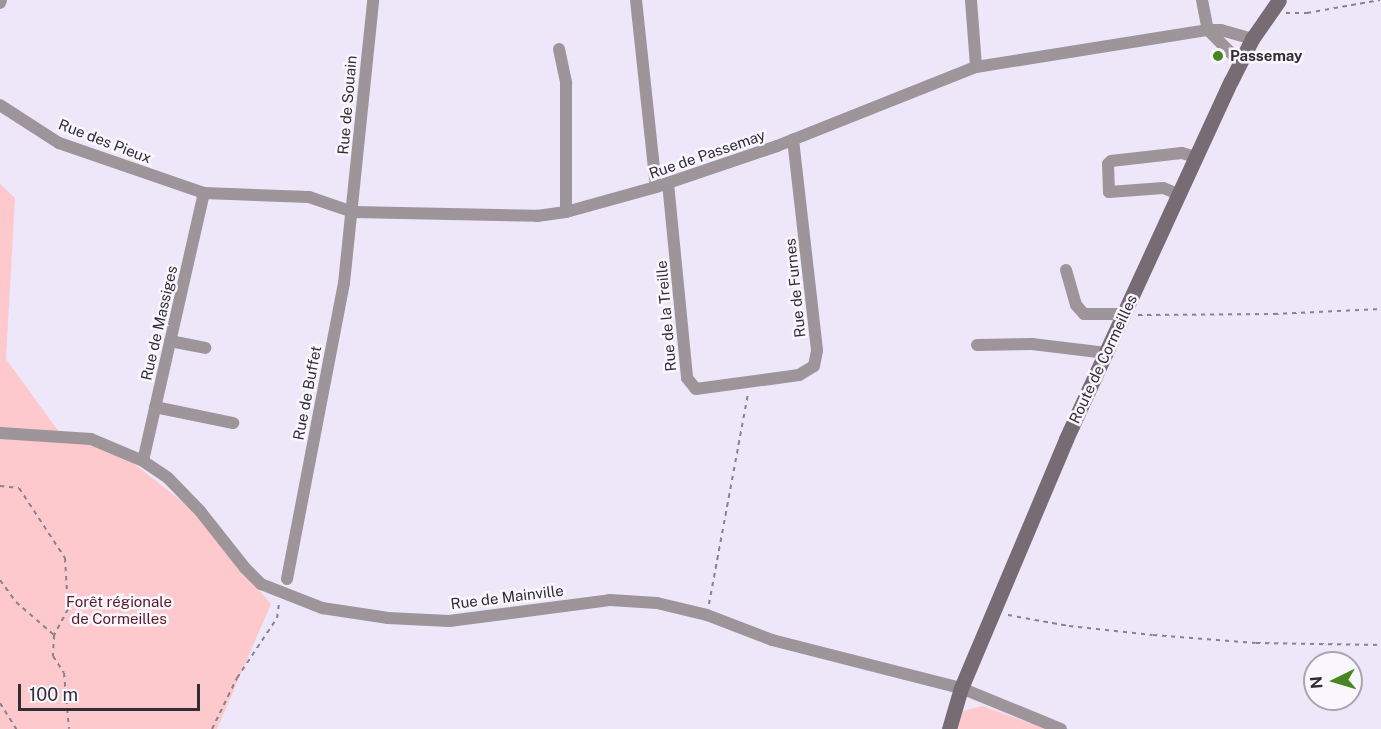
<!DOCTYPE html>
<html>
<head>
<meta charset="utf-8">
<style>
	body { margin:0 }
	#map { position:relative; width:1381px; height:729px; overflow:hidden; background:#eee7f9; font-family:"Public Sans",sans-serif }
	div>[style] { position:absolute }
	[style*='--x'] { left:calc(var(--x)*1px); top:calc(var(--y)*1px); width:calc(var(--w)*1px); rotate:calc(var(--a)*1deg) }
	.green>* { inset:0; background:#fec9cd }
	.path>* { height:2px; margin-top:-1px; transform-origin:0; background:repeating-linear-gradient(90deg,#87828e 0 4.5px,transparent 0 9px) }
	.street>* { height:12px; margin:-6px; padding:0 6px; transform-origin:6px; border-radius:6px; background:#9d959a }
	.secondary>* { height:15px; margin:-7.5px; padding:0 7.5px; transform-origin:7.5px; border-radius:7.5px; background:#776c73 }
	.dots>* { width:16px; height:16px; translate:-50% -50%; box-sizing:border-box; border:3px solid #f9f6fe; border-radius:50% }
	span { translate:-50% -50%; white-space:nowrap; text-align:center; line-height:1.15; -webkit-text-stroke:5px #f9f6fe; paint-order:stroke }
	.poi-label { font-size:15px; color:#302d34; font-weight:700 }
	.left { translate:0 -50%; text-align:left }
	.street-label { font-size:15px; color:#302d34 }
	.park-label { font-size:15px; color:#581824 }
	.north { position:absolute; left:1303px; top:651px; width:60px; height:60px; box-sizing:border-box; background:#f9f6fe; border:2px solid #a9a6ad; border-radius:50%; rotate:265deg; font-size:16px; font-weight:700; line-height:24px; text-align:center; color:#302d34 }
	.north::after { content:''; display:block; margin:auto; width:21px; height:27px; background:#488523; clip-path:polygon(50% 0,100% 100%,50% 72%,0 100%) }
	.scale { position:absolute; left:18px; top:684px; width:182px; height:27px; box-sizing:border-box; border:3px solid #302d34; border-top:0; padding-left:8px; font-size:18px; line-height:21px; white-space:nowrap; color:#302d34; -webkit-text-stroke:4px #f9f6fe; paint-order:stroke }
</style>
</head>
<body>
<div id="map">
	<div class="green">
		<i style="clip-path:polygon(0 184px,15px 198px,6px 359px,59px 432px,132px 462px,189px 507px,271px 604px,217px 729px,0 729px)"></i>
		<i style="clip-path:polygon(982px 706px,1047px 729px,956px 729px,962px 711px)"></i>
	</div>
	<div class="path">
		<i style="--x:1286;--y:13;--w:21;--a:0"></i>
		<i style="--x:1307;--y:13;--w:74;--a:-10.1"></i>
		<i style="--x:1138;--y:315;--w:136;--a:-0.4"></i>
		<i style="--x:1274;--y:314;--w:107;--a:-2.7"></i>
		<i style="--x:0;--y:486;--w:19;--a:6"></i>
		<i style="--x:19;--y:488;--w:84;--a:56.7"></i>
		<i style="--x:65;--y:558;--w:51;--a:86.6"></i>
		<i style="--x:68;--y:609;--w:30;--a:118"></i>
		<i style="--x:0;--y:580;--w:27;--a:54"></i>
		<i style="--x:16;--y:602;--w:50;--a:41"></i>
		<i style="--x:54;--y:635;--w:21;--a:93"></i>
		<i style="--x:53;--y:656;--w:20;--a:57"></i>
		<i style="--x:64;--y:673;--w:56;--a:84.9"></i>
		<i style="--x:709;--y:604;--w:214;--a:-79.5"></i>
		<i style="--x:1008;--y:615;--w:62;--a:10.2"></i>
		<i style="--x:1069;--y:626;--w:84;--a:6.1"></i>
		<i style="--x:1153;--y:635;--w:103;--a:4.4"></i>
		<i style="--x:1256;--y:643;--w:125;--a:0.9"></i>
		<i style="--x:0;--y:703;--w:31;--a:58"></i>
		<i style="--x:212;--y:729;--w:57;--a:-63.9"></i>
		<i style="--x:237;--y:678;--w:72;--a:-56.3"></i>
		<i style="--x:277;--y:618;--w:14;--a:-82"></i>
	</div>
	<div class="street">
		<i style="--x:636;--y:0;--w:188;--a:83.9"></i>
		<i style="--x:971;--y:0;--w:67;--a:85.7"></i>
		<i style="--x:1202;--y:0;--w:31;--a:79"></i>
		<i style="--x:1208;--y:30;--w:47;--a:45"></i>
		<i style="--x:0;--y:3;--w:3;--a:-72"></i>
		<i style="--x:559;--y:49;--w:35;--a:78"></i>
		<i style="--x:566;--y:83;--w:129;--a:90"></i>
		<i style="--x:0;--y:105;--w:70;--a:32.8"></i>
		<i style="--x:59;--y:143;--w:153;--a:19"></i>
		<i style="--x:204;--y:193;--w:105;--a:2.2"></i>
		<i style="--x:309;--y:197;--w:46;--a:18.8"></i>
		<i style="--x:353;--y:212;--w:184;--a:1.2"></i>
		<i style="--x:537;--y:216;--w:29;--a:-8"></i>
		<i style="--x:566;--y:212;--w:93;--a:-15.5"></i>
		<i style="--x:656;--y:187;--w:128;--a:-18.7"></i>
		<i style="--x:777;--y:146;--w:214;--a:-21.7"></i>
		<i style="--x:976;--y:67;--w:235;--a:-9.1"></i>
		<i style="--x:1208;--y:30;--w:13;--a:0"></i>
		<i style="--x:1221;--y:30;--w:32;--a:16"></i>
		<i style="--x:668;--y:183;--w:196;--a:84.4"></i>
		<i style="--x:687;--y:378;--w:14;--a:51"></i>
		<i style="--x:696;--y:389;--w:104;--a:-7.7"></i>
		<i style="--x:799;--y:375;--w:17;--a:-31"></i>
		<i style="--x:814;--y:366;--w:16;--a:-79"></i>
		<i style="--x:817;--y:350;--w:212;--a:-96.5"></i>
		<i style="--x:1178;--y:194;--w:16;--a:-158"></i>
		<i style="--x:1163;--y:188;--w:54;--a:175.8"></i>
		<i style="--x:1109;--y:192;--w:28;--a:-92"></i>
		<i style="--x:1108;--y:164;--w:4;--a:-45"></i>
		<i style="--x:1111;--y:161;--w:71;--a:-6.4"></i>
		<i style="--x:1182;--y:153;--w:14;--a:17"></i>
		<i style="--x:1066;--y:270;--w:36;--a:74"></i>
		<i style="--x:1076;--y:305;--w:12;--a:48"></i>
		<i style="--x:1084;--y:314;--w:40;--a:0"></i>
		<i style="--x:170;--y:341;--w:36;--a:11"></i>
		<i style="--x:977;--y:345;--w:55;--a:-1"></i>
		<i style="--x:1032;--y:344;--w:75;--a:6.9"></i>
		<i style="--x:155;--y:407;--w:80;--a:11.6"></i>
		<i style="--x:0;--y:433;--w:91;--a:3.8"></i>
		<i style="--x:91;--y:439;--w:56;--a:22.9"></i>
		<i style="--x:143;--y:461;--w:30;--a:34"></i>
		<i style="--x:168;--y:478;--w:46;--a:45.9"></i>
		<i style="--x:200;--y:511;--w:73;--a:51.7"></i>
		<i style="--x:245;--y:568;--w:23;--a:45"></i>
		<i style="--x:261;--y:584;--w:66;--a:21.5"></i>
		<i style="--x:322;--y:608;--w:67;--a:8.6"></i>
		<i style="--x:388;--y:618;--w:61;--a:2.8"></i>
		<i style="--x:449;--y:621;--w:162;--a:-7.4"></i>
		<i style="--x:610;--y:600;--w:47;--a:3.7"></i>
		<i style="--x:657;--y:603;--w:51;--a:13.5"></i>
		<i style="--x:707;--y:615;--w:70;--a:21"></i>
		<i style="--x:772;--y:640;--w:195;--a:14.3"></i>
		<i style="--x:961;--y:688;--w:108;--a:22.3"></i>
		<i style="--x:143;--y:461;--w:275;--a:-77.2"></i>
		<i style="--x:287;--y:579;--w:301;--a:-79.1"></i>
		<i style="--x:344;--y:283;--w:284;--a:-84.1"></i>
	</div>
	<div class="secondary">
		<i style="--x:949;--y:729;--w:43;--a:-73.7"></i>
		<i style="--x:961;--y:688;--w:270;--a:-67.1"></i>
		<i style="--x:1066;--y:439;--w:394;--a:-65.3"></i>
		<i style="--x:1231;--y:81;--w:47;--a:-63.4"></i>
		<i style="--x:1252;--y:39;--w:47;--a:-55.3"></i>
	</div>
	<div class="dots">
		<i style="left:1218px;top:56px;background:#488523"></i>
	</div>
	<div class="poi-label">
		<span class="left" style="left:1230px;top:56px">Passemay</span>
	</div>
	<div class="street-label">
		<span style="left:347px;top:105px;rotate:-85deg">Rue de Souain</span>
		<span style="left:105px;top:141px;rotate:21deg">Rue des Pieux</span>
		<span style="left:707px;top:154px;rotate:-19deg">Rue de Passemay</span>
		<span style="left:795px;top:288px;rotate:-96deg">Rue de Furnes</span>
		<span style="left:666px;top:316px;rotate:-95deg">Rue de la Treille</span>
		<span style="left:159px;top:323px;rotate:-77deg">Rue de Massiges</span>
		<span style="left:1103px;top:359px;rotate:-65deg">Route de Cormeilles</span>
		<span style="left:307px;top:393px;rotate:-79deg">Rue de Buffet</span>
		<span style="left:507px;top:597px;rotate:-7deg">Rue de Mainville</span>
	</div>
	<div class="park-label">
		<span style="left:119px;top:610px">Forêt régionale<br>de Cormeilles</span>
	</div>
	<div class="north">N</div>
	<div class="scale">100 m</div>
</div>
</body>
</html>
